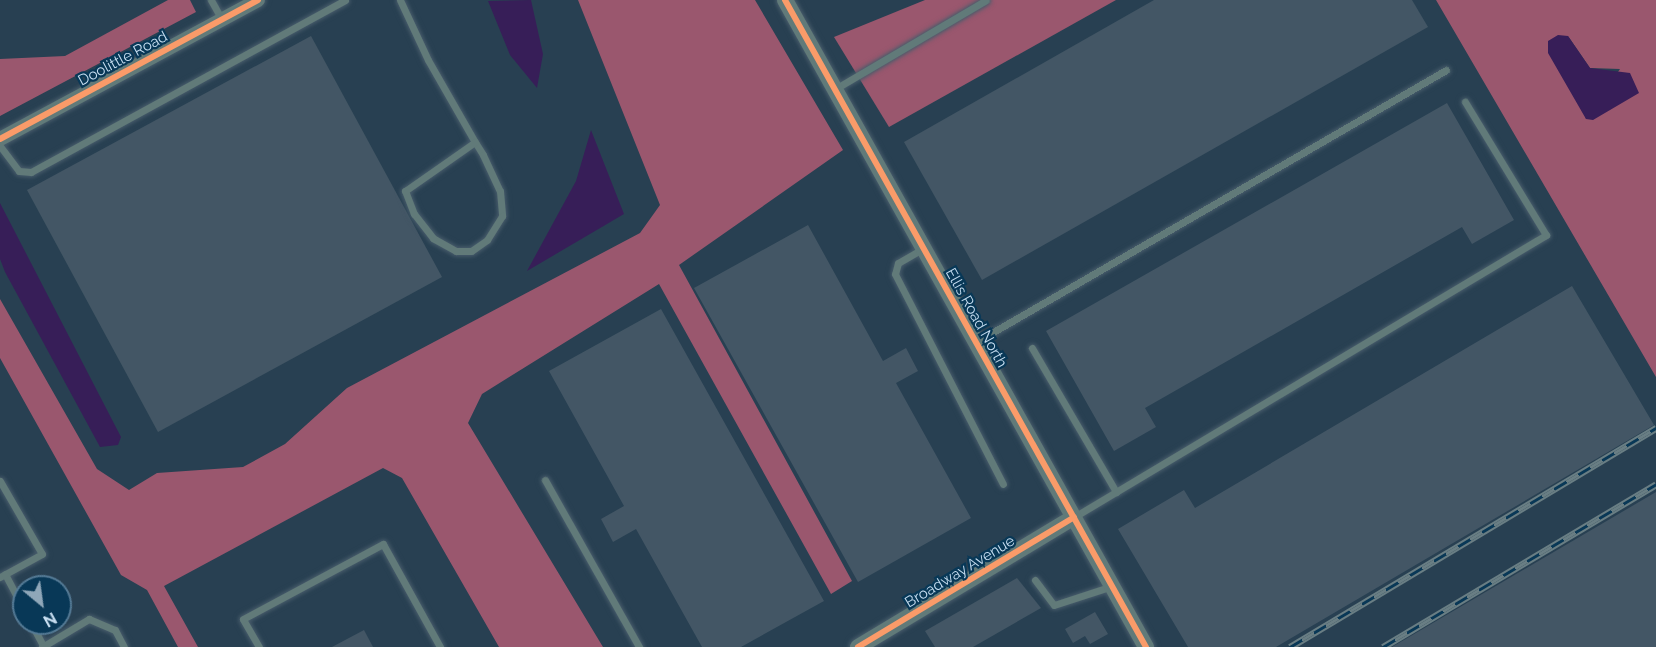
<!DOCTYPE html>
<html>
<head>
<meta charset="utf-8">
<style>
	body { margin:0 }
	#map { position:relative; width:1656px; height:647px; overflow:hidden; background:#284052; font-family:Raleway,sans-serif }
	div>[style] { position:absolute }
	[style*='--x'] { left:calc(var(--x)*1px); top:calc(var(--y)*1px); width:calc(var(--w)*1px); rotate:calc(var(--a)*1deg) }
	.forest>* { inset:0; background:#9a576e }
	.water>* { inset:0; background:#371e58 }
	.building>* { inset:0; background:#435665 }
	.roads { filter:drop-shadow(0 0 2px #485c6b) drop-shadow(0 0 2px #485c6b) }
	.service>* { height:7px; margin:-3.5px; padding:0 3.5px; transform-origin:3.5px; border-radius:3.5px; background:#617a79 }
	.minor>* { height:14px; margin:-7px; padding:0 7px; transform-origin:7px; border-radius:7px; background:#617a79 }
	.tertiary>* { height:16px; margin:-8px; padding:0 8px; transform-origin:8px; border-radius:8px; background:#617a79 }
	.rail>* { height:7px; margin-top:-3.5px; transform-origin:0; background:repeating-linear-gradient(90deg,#083857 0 14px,#697e84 0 28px); box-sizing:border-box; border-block:2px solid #697e84 }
	.cycleway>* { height:6px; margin:-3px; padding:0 3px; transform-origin:3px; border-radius:3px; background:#fa9b69 }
	span { translate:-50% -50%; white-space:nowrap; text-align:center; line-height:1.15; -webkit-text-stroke:4.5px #083857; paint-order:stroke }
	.street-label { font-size:15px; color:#c7def1 }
	.north { position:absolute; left:12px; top:575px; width:60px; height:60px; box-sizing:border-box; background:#083857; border:2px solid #547a95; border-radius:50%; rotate:151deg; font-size:16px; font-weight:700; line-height:24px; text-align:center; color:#c7def1 }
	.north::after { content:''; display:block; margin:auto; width:21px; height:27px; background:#8fa7b9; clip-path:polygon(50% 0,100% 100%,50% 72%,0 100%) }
</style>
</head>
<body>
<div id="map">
	<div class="forest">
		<i style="clip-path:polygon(168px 0,190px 0,196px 12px,0 116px,0 59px,65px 56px)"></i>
		<i style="clip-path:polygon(578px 0,755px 0,843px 150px,679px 265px,852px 581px,831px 594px,659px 284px,482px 394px,468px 423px,603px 647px,499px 647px,402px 478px,383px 468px,164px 586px,198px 647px,178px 647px,147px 590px,121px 575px,0 358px,0 299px,97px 469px,129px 490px,157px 473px,243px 467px,285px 444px,347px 388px,640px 233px,660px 205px)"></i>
		<i style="clip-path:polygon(925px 0,1116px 0,889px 127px,834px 37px)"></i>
		<i style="clip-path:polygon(evenodd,1436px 0,1656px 0,1656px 377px,1436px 0,1568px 36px,1590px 68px,1620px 69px,1586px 119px,1568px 36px)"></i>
	</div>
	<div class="water">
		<i style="clip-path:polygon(531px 0,543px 54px,537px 88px,510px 55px,488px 1px)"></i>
		<i style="clip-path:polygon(1558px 35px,1568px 36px,1590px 68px,1630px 73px,1639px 93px,1593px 120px,1586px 119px,1548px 53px,1548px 41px)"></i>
		<i style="clip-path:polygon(591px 130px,624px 214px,527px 271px,576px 181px)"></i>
		<i style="clip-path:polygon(0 203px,121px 437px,118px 445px,100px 447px,5px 272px,0 259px)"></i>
	</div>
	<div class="building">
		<i style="clip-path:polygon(1154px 0,1412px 0,1428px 27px,982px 280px,904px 142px)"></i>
		<i style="clip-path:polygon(311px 36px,442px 277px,158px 432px,27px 190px)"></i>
		<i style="clip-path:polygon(1447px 103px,1514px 220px,1472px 244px,1462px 227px,1145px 408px,1156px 427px,1114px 451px,1046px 331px)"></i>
		<i style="clip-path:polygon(808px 225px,883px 361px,906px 348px,918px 371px,896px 383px,971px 518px,858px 582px,694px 288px)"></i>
		<i style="clip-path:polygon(1572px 286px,1654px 425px,1276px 647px,1188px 647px,1118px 529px,1184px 490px,1195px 508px)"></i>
		<i style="clip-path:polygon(661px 309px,824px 601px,741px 647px,702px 647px,636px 529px,613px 542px,601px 519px,624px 506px,549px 371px)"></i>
		<i style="clip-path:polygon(1656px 492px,1656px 647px,1392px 647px)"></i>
		<i style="clip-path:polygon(1017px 578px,1041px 608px,973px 647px,935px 647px,925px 631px)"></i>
		<i style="clip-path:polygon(1095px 612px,1108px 634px,1090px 644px,1085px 636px,1073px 643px,1065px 629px)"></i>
		<i style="clip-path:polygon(364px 630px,373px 647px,332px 647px)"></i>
	</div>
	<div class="roads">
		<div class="service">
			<i style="--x:211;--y:0;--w:23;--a:61"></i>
			<i style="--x:400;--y:0;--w:66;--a:65"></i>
			<i style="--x:428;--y:60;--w:95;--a:60.2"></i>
			<i style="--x:475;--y:142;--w:15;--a:58"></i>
			<i style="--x:483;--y:155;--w:40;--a:65"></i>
			<i style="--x:500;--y:191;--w:25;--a:85"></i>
			<i style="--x:502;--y:216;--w:28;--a:122"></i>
			<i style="--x:487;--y:240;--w:19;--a:145"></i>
			<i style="--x:471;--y:251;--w:15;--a:180"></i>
			<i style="--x:456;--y:251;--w:26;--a:-151"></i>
			<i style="--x:433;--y:238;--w:31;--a:-128"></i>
			<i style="--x:414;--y:214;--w:25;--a:-111"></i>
			<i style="--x:405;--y:191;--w:85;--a:-35"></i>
			<i style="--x:835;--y:89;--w:175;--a:-30.5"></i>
			<i style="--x:0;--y:146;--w:31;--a:53"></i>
			<i style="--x:19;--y:171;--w:12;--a:5"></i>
			<i style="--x:31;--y:172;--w:358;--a:-28.7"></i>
			<i style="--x:924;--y:248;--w:30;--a:150"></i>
			<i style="--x:898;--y:263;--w:11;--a:105"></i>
			<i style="--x:895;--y:274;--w:236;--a:62.8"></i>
			<i style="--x:976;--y:342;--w:543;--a:-30.06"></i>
			<i style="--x:1032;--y:348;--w:167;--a:59.7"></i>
			<i style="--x:545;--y:480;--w:192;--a:60.6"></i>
			<i style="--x:0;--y:481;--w:84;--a:60.1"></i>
			<i style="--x:42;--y:554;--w:48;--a:151.3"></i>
			<i style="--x:1074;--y:517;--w:550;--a:-30.86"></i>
			<i style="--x:1546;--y:235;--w:156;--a:-121.3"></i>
			<i style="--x:5;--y:574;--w:41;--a:62.2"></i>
			<i style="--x:1035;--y:580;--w:31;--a:53"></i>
			<i style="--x:1054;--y:605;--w:61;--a:-18.1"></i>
			<i style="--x:31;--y:623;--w:26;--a:62"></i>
			<i style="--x:42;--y:647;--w:55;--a:-30.8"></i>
			<i style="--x:89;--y:619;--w:28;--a:23"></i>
			<i style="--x:115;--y:630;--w:19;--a:62"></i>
			<i style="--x:259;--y:647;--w:32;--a:-120"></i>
			<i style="--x:243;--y:619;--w:159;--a:-28.2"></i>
			<i style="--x:383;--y:544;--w:118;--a:61"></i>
		</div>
		<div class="minor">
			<i style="--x:0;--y:139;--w:293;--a:-28.3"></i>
		</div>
		<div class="tertiary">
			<i style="--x:785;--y:0;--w:741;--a:60.84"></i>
			<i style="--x:858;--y:647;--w:252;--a:-31"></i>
		</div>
	</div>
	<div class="rail">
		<i style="--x:1290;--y:647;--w:427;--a:-30.9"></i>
		<i style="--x:1383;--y:647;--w:318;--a:-30.8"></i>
	</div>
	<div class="cycleway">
		<i style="--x:785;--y:0;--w:741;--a:60.84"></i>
		<i style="--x:0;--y:139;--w:293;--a:-28.3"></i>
		<i style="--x:858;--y:647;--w:252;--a:-31"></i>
	</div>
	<div class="street-label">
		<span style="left:123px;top:59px;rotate:-28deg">Doolittle Road</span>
		<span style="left:976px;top:318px;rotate:61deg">Ellis Road North</span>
		<span style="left:960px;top:572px;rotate:-31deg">Broadway Avenue</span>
	</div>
	<div class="north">N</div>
</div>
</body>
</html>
